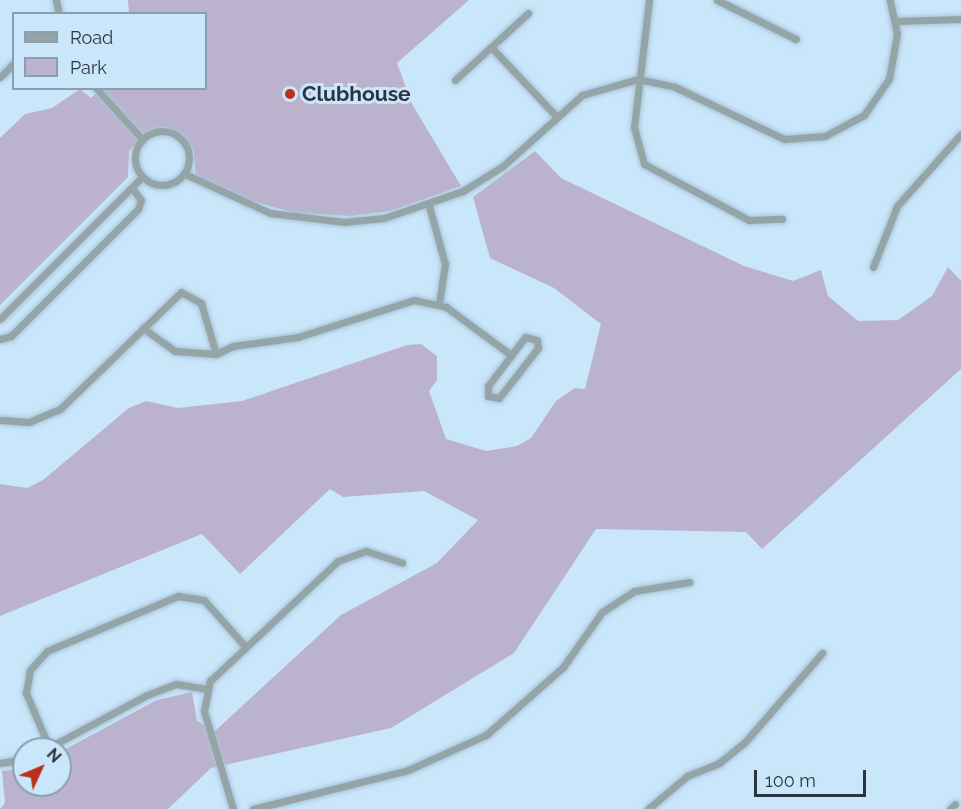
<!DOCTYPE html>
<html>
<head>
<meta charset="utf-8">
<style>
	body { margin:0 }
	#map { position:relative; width:961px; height:809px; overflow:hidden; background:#c9e6fb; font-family:Raleway,sans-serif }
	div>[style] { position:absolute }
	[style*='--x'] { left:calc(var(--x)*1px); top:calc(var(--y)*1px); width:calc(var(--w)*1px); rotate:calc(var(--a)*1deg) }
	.green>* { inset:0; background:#bbb3ce }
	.roads { filter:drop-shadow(0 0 2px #a9c3d5) drop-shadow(0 0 2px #a9c3d5) }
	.street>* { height:7px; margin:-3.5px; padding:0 3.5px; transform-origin:3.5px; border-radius:3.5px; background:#95a5a7 }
	.street>.ring { margin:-3.5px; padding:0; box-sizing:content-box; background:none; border:7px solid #95a5a7; border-radius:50% }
	.dots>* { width:16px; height:16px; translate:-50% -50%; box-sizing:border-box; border:3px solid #c9e6fb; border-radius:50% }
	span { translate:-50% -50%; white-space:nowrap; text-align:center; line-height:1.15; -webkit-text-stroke:6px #c9e6fb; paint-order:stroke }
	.poi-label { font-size:21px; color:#2a353d; font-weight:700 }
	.left { translate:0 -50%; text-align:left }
	.legend { position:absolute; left:12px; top:12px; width:195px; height:78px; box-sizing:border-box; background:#c9e6fb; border:2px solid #899faf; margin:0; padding:8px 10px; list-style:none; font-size:18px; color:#2a353d }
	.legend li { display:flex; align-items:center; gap:12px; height:30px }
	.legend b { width:30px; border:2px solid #899faf }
	.north { position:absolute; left:12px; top:737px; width:60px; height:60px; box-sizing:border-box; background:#c9e6fb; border:2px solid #899faf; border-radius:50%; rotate:46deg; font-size:16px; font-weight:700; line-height:24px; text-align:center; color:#2a353d }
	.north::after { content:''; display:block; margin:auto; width:21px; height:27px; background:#bb3019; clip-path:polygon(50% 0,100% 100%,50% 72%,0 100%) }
	.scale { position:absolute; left:754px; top:770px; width:112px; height:27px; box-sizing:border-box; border:3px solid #2a353d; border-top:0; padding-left:8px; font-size:18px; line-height:21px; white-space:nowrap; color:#2a353d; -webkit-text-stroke:4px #c9e6fb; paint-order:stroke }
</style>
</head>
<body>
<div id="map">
	<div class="green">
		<i style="clip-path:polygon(128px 0,469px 0,397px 63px,412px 104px,461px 186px,391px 211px,351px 216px,295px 213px,242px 198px,196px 176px,193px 150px,183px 135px,166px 127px,151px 129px,129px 151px,128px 177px,0 305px,0 138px,25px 114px,52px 108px,80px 89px,91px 98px,101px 89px,206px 88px,206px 14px,129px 13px)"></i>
		<i style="clip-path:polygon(535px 151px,561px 178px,744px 266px,793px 281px,821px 270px,828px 296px,858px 321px,898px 320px,932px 296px,948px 267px,961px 281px,961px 369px,762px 549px,746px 532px,596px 529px,514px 653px,391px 728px,211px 768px,168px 809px,0 809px,5px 803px,2px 771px,24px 768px,24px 785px,60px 785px,60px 752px,157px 700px,192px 692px,197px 721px,215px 731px,341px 615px,437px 563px,478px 520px,424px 491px,343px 497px,330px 489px,240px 574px,202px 534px,0 616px,0 484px,27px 488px,43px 480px,129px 408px,146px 401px,178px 408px,242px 401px,407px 345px,421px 344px,437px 356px,437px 380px,429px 391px,446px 439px,486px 451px,517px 446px,531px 438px,556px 401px,575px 388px,585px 389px,601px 324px,554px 288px,490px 258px,473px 197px)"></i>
	</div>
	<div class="roads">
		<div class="street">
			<i style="--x:56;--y:0;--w:14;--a:78"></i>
			<i style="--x:649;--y:0;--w:128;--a:96.7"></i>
			<i style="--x:634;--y:127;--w:38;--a:75"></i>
			<i style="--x:644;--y:164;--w:119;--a:28.1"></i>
			<i style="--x:749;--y:220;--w:33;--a:-2"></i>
			<i style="--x:717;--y:0;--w:88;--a:26.3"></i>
			<i style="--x:897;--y:21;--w:64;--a:-1.8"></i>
			<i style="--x:491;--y:47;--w:96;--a:46.7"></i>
			<i style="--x:0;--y:77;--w:20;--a:-45"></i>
			<i style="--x:455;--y:80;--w:99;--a:-42.5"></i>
			<i style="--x:96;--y:88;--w:69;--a:48"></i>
			<i class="ring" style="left:135px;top:131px;width:47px;height:47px"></i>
			<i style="--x:185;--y:174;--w:94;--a:24.6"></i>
			<i style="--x:270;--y:213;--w:75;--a:6.9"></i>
			<i style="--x:344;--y:222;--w:40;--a:-5.7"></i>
			<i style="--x:384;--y:218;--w:83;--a:-18.9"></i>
			<i style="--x:463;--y:191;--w:47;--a:-32"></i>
			<i style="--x:503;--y:166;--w:106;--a:-41.9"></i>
			<i style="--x:582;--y:95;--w:58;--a:-15.9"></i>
			<i style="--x:638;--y:79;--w:38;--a:12"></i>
			<i style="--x:675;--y:87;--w:121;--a:25.5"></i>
			<i style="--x:784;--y:139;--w:41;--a:-4.2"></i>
			<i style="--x:825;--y:136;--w:44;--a:-28.3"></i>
			<i style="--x:864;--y:115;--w:44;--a:-55.2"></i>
			<i style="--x:889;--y:79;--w:46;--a:-79.9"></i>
			<i style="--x:897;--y:34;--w:35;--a:-102"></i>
			<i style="--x:429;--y:206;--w:60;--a:74.6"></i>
			<i style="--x:445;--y:264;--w:40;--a:98.5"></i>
			<i style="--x:873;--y:267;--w:66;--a:-68.5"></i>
			<i style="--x:897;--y:206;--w:96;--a:-48.4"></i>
			<i style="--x:0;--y:319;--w:201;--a:-45"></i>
			<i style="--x:143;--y:328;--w:39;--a:36"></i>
			<i style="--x:175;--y:351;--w:41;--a:4.2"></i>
			<i style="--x:525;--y:337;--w:12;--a:14"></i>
			<i style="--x:537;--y:340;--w:8;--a:83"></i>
			<i style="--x:538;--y:348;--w:63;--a:128"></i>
			<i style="--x:499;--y:398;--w:11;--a:-170"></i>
			<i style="--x:488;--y:396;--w:10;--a:-90"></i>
			<i style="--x:488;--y:386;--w:61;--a:-52.9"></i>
			<i style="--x:0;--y:339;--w:11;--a:-15"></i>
			<i style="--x:11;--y:336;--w:180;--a:-45"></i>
			<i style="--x:138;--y:209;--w:9;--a:-72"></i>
			<i style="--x:141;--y:200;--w:15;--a:-127"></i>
			<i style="--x:0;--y:420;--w:29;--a:4"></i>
			<i style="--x:29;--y:422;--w:34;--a:-23"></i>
			<i style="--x:60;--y:409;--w:168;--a:-44"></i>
			<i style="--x:181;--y:292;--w:23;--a:29"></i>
			<i style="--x:201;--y:303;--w:53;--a:73.6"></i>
			<i style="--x:216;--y:354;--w:19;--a:-25"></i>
			<i style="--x:233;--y:346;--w:66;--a:-7.9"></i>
			<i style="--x:298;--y:337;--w:122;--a:-17.7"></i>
			<i style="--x:414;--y:300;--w:33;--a:12"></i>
			<i style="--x:446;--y:307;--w:81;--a:36.4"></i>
			<i style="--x:49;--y:747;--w:59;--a:-113.1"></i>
			<i style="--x:26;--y:693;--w:23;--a:-80"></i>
			<i style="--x:30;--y:670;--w:25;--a:-48"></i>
			<i style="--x:47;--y:651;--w:142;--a:-22.8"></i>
			<i style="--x:178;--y:596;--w:26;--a:9"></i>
			<i style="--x:204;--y:600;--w:60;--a:48.4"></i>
			<i style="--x:48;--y:748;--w:112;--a:-28.2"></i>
			<i style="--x:147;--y:695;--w:31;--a:-21"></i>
			<i style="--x:176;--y:684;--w:30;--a:9"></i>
			<i style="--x:0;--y:763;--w:24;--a:-9"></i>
			<i style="--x:233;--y:809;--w:102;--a:-106.5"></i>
			<i style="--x:204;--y:711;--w:31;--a:-79"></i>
			<i style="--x:210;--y:681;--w:175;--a:-43.2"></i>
			<i style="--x:338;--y:561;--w:30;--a:-20"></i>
			<i style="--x:366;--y:551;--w:38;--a:18"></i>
			<i style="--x:253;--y:809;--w:160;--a:-14.1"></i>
			<i style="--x:408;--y:770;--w:85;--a:-24.2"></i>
			<i style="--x:486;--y:735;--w:103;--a:-41.4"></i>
			<i style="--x:563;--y:667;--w:67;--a:-54.7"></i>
			<i style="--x:602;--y:612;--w:38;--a:-33"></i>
			<i style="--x:634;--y:591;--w:56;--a:-9.3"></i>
			<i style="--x:648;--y:809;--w:51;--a:-40.2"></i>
			<i style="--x:687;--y:776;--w:35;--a:-22"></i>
			<i style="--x:719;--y:763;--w:33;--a:-39"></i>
			<i style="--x:745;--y:742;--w:118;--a:-49.1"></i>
			<i style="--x:950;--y:809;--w:7;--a:-45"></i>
		</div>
	</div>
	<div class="dots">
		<i style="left:290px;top:94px;background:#bb3019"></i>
	</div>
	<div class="poi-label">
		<span class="left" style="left:302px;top:94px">Clubhouse</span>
	</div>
	<ul class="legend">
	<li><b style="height:8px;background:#95a5a7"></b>Road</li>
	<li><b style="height:16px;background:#bbb3ce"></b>Park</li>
	</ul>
	<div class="north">N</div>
	<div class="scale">100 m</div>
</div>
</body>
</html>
